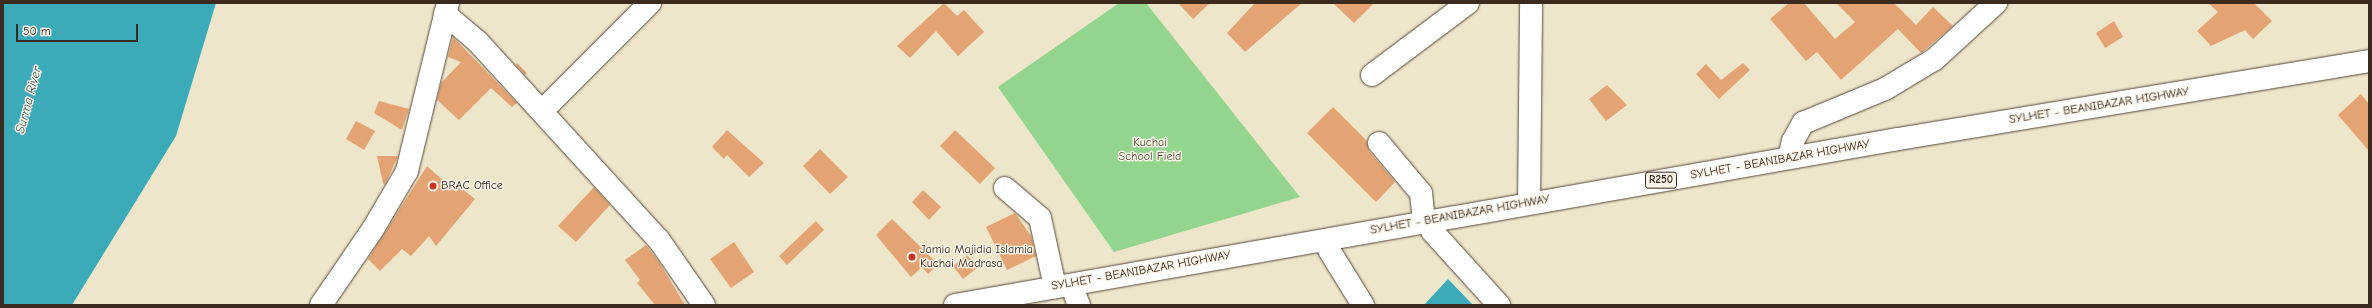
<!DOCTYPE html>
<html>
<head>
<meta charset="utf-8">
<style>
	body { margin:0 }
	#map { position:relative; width:2372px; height:308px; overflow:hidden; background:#ede6ca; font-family:"Comic Neue",sans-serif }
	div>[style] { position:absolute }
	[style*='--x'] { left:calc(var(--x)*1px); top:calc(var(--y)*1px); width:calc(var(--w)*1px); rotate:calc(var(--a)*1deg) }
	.green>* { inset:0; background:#93d58e }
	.water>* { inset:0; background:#3cabb9 }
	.building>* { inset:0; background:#e4a373 }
	.roads { filter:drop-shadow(0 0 1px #564638) drop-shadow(0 0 1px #564638) }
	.minor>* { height:22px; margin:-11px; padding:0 11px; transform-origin:11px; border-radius:11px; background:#fff }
	.major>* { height:22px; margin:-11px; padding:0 11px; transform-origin:11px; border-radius:11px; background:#fff }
	.dots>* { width:11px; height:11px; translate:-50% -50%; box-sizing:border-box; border:2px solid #f7f3e8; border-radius:50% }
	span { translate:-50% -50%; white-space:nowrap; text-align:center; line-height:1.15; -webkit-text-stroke:3px #f7f3e8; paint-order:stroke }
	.shield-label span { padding:1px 3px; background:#f7f3e8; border:1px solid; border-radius:3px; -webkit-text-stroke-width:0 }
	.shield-label { font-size:11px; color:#3b2a1e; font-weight:700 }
	.street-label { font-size:12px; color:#3b2a1e }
	.park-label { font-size:12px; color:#51553a }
	.poi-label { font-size:12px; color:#3b2a1e }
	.left { translate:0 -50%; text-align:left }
	.water-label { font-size:13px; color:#3b5754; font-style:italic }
	.frame { position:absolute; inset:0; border:4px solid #3b2a1e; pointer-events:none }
	.scale { position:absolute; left:16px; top:24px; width:122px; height:18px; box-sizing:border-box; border:2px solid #3b2a1e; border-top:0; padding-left:5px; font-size:12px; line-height:14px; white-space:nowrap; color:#3b2a1e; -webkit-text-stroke:3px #f7f3e8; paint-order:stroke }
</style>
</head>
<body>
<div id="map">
	<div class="green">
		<i style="clip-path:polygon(1119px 3px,1146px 3px,1300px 197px,1114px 252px,998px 87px)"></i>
	</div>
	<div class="water">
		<i style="clip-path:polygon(3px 3px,216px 3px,176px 136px,72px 305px,3px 305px)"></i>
		<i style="clip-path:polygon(1448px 279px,1473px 305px,1424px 305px)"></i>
	</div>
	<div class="building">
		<i style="clip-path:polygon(944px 3px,957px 16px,964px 10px,984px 32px,958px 56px,936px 31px,910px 58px,897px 46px)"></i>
		<i style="clip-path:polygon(1178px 3px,1210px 3px,1193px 19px)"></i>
		<i style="clip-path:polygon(1255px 3px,1302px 3px,1245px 52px,1227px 33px)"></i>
		<i style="clip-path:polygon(1333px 3px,1374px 3px,1354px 23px)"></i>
		<i style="clip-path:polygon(1789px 3px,1804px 3px,1835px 39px,1855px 22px,1836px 3px,1894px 3px,1916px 25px,1933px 7px,1953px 26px,1921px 53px,1898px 29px,1841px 80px,1817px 52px,1806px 61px,1770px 19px)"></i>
		<i style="clip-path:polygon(2208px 3px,2254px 3px,2272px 21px,2253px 39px,2245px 30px,2211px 46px,2197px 31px,2218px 12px)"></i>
		<i style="clip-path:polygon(2114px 21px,2123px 37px,2105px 48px,2096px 33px)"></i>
		<i style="clip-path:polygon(453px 37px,517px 103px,512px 107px,491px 88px,459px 120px,437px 100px,441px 83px,461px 62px,448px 57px)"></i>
		<i style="clip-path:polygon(517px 63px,527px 73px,525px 75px,516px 65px)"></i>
		<i style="clip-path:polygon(1743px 63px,1750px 70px,1719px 99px,1696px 74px,1706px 64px,1721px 80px)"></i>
		<i style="clip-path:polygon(1607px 85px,1627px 105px,1606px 121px,1589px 99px)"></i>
		<i style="clip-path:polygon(2361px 94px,2369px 104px,2369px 151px,2338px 115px)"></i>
		<i style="clip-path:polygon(379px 101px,409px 109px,402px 130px,374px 113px)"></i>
		<i style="clip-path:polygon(1333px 107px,1367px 141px,1369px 151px,1395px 182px,1376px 202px,1307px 133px)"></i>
		<i style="clip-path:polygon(356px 121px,375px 131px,364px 150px,346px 139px)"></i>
		<i style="clip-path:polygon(727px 130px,764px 163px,749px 177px,727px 155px,724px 159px,712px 147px)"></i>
		<i style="clip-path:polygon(955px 130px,995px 168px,980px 184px,940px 146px)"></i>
		<i style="clip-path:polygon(820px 149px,848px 177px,830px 194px,803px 166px)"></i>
		<i style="clip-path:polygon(377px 156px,398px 156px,385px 185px,383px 183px)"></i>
		<i style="clip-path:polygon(427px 166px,456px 192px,460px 187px,475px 199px,436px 246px,429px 236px,411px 256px,402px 249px,380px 271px,368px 259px)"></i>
		<i style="clip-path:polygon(594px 187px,610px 205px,576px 242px,558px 226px)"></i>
		<i style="clip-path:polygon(923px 190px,941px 207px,929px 220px,912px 202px)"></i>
		<i style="clip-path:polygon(1015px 213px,1031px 236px,1036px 256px,1007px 270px,986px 227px)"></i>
		<i style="clip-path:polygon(892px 219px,938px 264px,928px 274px,922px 267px,911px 277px,876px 235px)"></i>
		<i style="clip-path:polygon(816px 221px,824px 230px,787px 265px,779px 256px)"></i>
		<i style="clip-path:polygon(734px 242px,754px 272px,731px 288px,710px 259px)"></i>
		<i style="clip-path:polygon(646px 245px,659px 262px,685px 305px,655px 305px,637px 283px,640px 280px,625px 260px)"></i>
		<i style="clip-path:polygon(967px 255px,977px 268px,963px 279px,953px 266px)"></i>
	</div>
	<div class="roads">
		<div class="minor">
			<i style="--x:445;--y:14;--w:43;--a:40.3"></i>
			<i style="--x:478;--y:42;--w:268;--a:47.6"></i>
			<i style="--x:659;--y:240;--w:79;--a:55.3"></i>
			<i style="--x:1372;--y:75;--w:120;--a:-36.9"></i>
			<i style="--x:542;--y:111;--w:153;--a:-45"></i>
			<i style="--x:1379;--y:143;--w:65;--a:50"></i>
			<i style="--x:1421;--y:193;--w:28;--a:84"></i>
			<i style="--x:1789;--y:158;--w:17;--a:-77"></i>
			<i style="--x:1793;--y:141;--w:21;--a:-61"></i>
			<i style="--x:1803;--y:123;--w:89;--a:-22.5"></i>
			<i style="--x:1885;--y:89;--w:58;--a:-31"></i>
			<i style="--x:1935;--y:59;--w:83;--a:-42.6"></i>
			<i style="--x:1005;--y:188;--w:46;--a:40.6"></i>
			<i style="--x:1040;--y:218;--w:71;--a:77.7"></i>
			<i style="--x:1529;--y:203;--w:200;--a:-89.4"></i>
			<i style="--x:1432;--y:231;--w:100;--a:47.8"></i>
			<i style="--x:1329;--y:250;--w:65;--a:58.3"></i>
			<i style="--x:1075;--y:295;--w:11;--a:68"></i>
			<i style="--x:321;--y:305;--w:92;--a:-55.6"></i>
			<i style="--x:373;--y:229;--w:67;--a:-59.6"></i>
			<i style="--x:407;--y:171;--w:173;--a:-76.3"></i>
		</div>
		<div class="major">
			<i style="--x:955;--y:305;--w:957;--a:-9.98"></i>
			<i style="--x:1898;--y:139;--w:477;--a:-9.4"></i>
		</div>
	</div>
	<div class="dots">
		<i style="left:433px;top:186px;background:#c8321e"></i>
		<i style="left:912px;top:257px;background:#c8321e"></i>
	</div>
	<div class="shield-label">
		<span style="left:1661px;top:180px">R250</span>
	</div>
	<div class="street-label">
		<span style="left:2099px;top:106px;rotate:-9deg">SYLHET - BEANIBAZAR HIGHWAY</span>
		<span style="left:1780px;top:160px;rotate:-10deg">SYLHET - BEANIBAZAR HIGHWAY</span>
		<span style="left:1460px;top:215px;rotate:-10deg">SYLHET - BEANIBAZAR HIGHWAY</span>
		<span style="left:1141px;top:271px;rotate:-10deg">SYLHET - BEANIBAZAR HIGHWAY</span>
	</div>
	<div class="park-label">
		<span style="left:1150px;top:150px">Kuchai<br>School Field</span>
	</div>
	<div class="poi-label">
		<span class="left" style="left:441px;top:186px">BRAC Office</span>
		<span class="left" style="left:920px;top:257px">Jamia Majidia Islamia<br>Kuchai Madrasa</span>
	</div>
	<div class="water-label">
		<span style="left:29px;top:100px;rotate:-75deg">Surma River</span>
	</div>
	<div class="frame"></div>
	<div class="scale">50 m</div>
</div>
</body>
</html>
